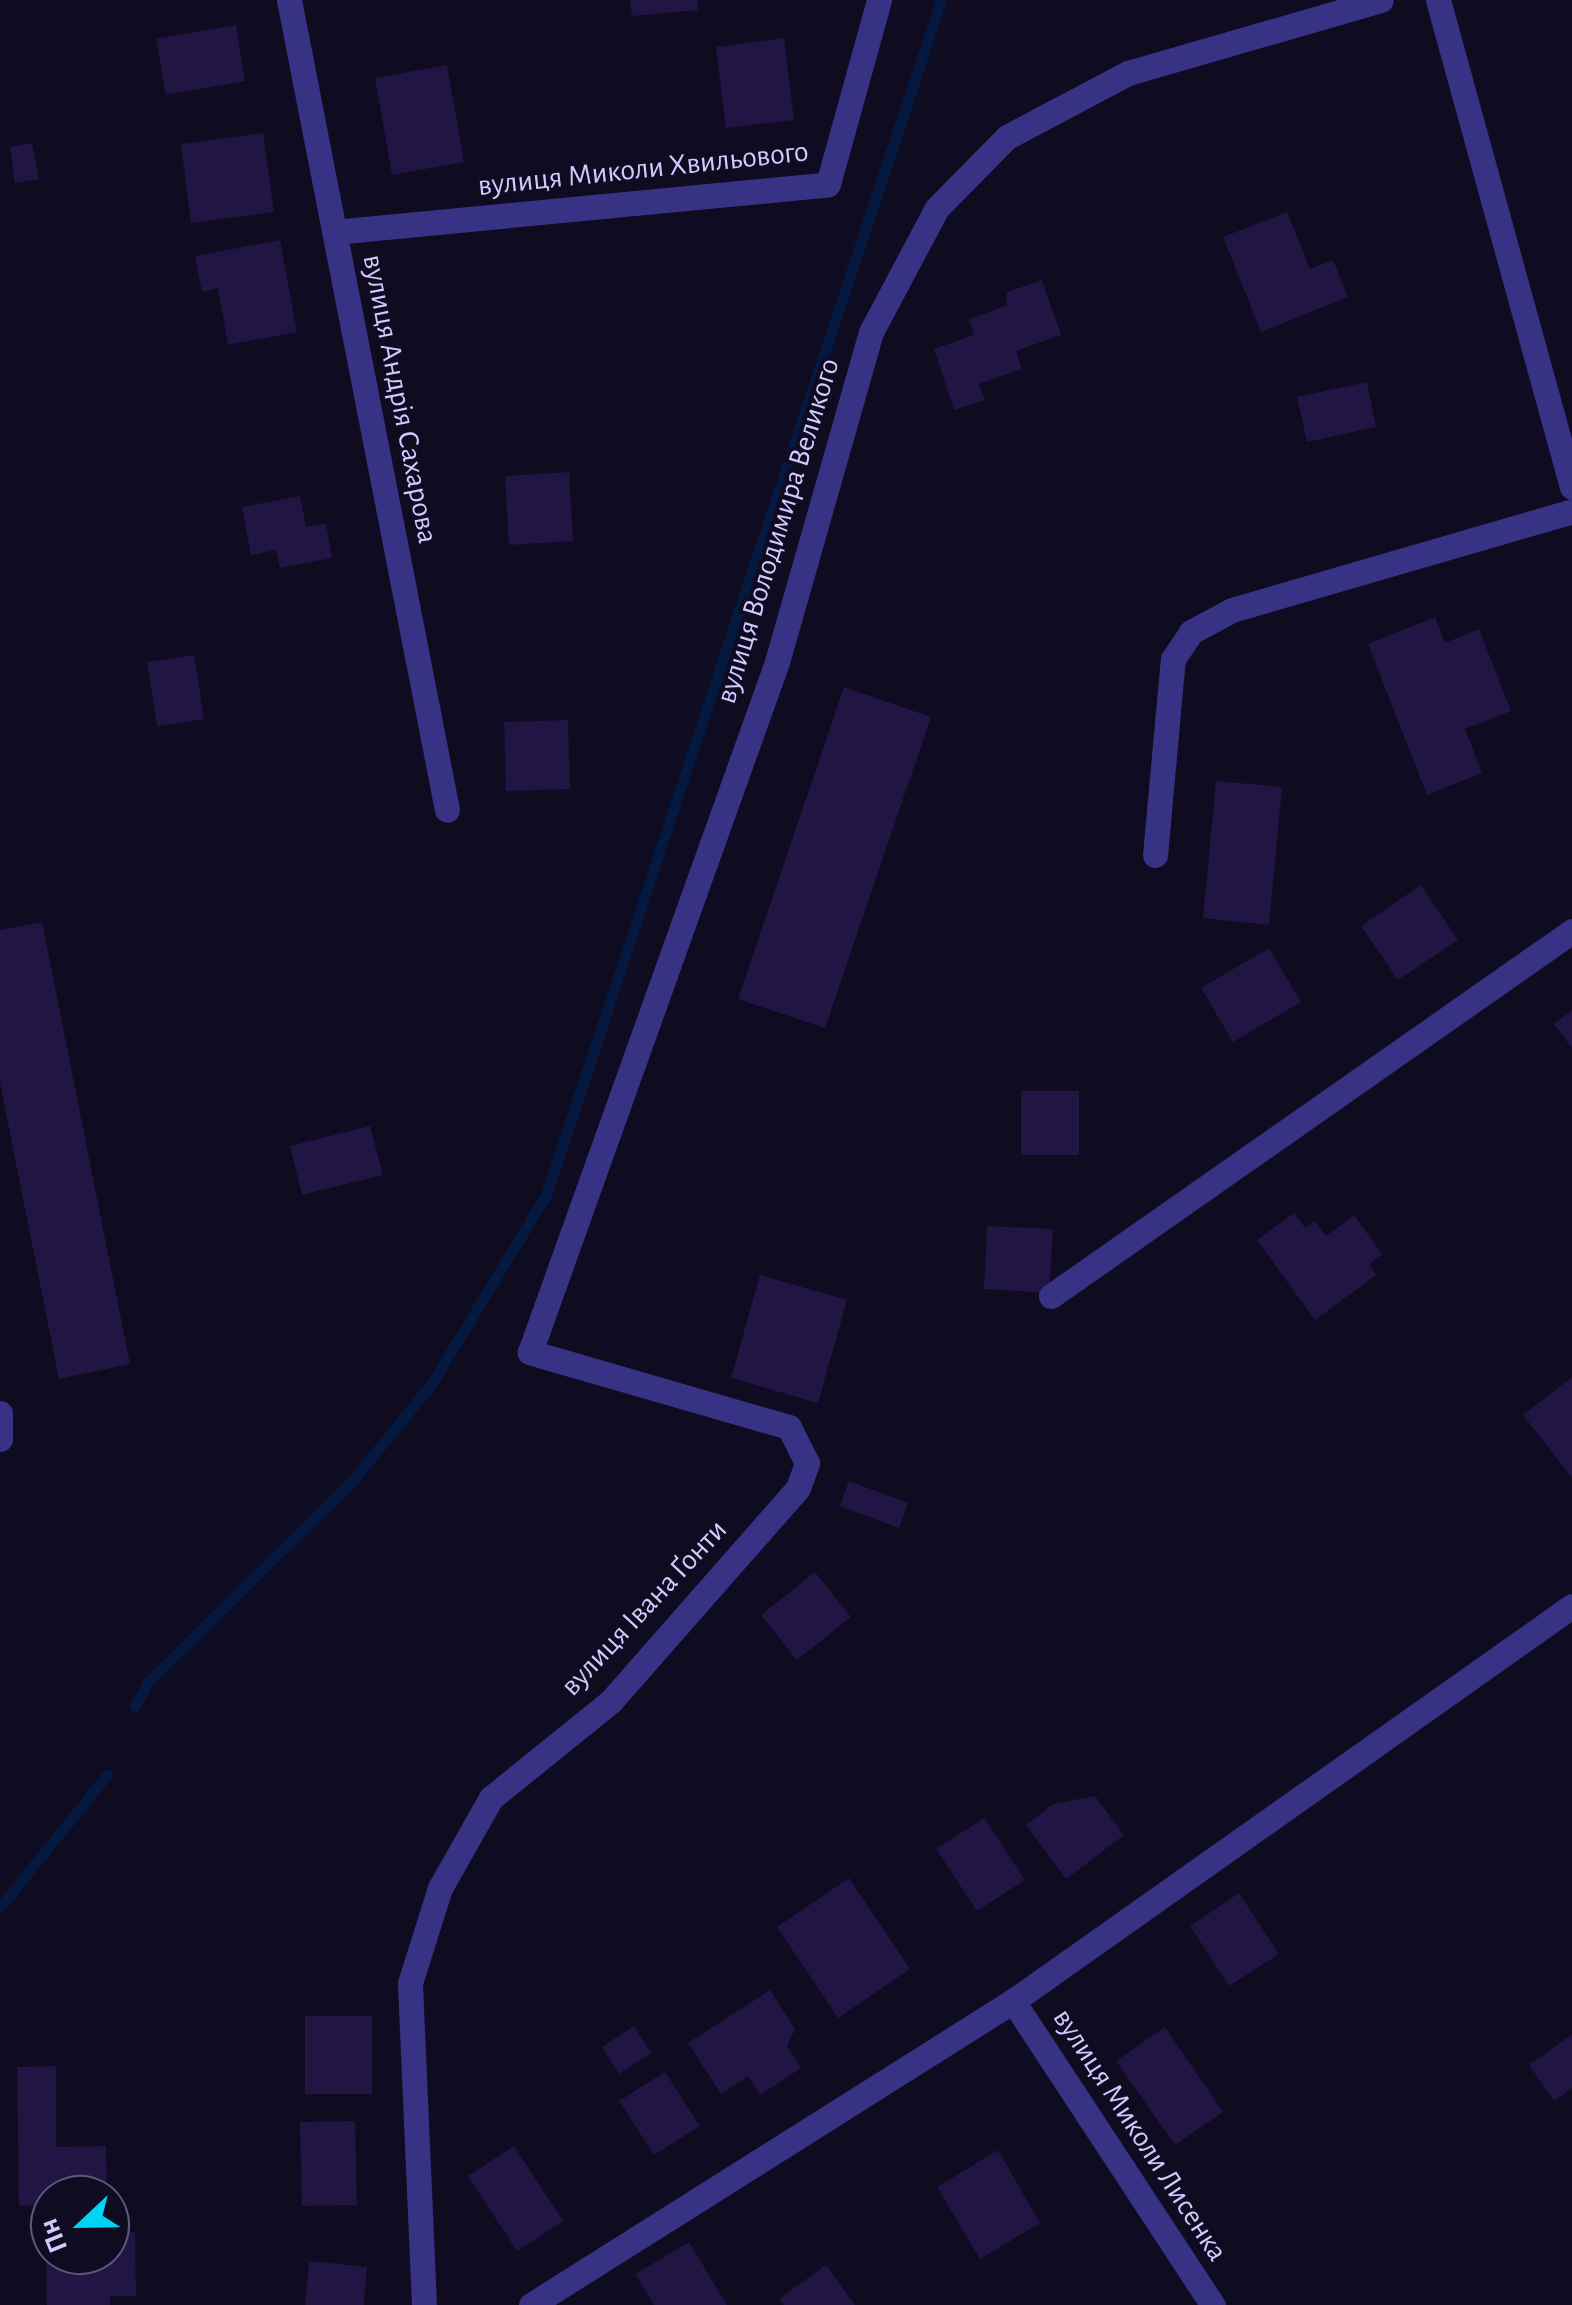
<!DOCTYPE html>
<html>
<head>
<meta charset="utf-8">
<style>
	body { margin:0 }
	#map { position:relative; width:1572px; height:2305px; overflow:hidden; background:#0f0b21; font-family:"Alegreya Sans",sans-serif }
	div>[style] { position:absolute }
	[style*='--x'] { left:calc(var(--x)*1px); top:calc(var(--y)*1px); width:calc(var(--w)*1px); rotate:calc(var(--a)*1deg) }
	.stream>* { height:11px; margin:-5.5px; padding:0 5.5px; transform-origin:5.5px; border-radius:5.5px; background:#051840 }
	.building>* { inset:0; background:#201543 }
	.minor>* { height:25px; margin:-12.5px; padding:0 12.5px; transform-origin:12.5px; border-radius:12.5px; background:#383284 }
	span { translate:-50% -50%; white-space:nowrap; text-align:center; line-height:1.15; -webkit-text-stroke:8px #0f0b21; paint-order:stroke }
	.street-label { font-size:30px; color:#d2caff }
	.north { position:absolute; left:30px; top:2175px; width:100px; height:100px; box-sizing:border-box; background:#0f0b21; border:2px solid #5d577a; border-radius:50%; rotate:248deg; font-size:28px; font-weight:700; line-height:40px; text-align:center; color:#d2caff }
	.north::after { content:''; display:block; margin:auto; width:35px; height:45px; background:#00d4f5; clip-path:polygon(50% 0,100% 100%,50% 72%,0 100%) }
</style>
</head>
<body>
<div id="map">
	<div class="stream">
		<i style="--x:135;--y:1706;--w:26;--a:-62"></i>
		<i style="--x:147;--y:1683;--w:289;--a:-44.6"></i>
		<i style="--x:353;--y:1480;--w:125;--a:-50.8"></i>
		<i style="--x:432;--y:1383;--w:220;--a:-58.8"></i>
		<i style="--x:546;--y:1195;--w:1259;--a:-71.71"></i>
		<i style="--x:0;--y:1907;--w:170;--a:-51"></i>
	</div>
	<div class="building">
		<i style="clip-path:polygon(630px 0,697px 0,698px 10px,632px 16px)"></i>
		<i style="clip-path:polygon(236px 25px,245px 81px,166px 95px,156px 39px)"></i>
		<i style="clip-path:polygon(784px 38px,794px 120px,726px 128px,716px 47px)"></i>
		<i style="clip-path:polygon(447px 65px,464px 162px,392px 175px,375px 78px)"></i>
		<i style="clip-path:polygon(263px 133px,274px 212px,191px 223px,181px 144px)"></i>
		<i style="clip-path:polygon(32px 143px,39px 179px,15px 183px,10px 147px)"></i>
		<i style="clip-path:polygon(1287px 212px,1310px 269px,1333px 260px,1348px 297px,1261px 332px,1223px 237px)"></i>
		<i style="clip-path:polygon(280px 240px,297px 332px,228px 345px,218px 288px,202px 292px,195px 256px)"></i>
		<i style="clip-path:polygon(1042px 280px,1061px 335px,1016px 351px,1022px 369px,979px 384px,985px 400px,954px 410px,934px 349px,974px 335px,969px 319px,1006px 306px,1007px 292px)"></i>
		<i style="clip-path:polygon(1367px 382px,1376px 427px,1307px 442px,1297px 397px)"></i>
		<i style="clip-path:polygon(569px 472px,573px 541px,509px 545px,505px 476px)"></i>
		<i style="clip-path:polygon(300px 496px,306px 527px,326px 523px,332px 558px,280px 568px,276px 550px,251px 555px,242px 507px)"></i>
		<i style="clip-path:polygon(1435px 617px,1445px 643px,1479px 629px,1511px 711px,1465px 729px,1482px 773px,1427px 795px,1368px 644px)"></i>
		<i style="clip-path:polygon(194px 655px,204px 719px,157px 726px,147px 662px)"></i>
		<i style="clip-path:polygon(844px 687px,931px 717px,825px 1028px,738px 999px)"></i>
		<i style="clip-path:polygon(568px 720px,570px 789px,506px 791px,504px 722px)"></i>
		<i style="clip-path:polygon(1216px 781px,1282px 787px,1269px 925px,1203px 918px)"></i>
		<i style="clip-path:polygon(1421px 885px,1458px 940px,1398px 980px,1361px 926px)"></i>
		<i style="clip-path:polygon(42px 922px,130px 1364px,59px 1379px,0 1083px,0 930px)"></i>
		<i style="clip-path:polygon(1269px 948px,1301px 1002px,1233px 1042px,1201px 988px)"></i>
		<i style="clip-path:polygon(1572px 1010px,1572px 1048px,1554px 1024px)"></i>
		<i style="clip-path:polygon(1021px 1091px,1079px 1091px,1079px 1155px,1021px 1155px)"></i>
		<i style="clip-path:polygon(370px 1126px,383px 1175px,302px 1195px,290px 1146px)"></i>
		<i style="clip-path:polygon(1294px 1213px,1305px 1228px,1315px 1221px,1326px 1236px,1354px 1215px,1382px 1254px,1369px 1264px,1376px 1275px,1315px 1320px,1257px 1240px)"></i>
		<i style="clip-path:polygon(987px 1226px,1053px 1229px,1049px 1293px,984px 1289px)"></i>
		<i style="clip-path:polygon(760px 1275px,847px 1300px,818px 1403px,731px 1378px)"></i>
		<i style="clip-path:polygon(1572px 1377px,1572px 1478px,1523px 1415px)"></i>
		<i style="clip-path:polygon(849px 1481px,908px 1503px,899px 1528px,840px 1506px)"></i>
		<i style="clip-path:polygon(815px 1572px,851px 1617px,797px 1660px,761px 1615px)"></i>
		<i style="clip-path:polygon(1095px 1796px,1124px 1835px,1066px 1879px,1026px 1825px,1053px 1804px)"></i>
		<i style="clip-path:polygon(984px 1818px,1025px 1880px,977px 1911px,936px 1849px)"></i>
		<i style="clip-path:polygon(849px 1878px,910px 1969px,838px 2018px,777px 1927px)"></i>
		<i style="clip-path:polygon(1239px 1893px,1279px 1954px,1229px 1986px,1190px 1926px)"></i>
		<i style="clip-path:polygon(770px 1990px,795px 2029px,787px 2046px,801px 2068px,760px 2095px,748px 2076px,721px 2094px,688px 2043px)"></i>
		<i style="clip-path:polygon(305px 2016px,372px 2016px,372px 2094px,305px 2094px)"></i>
		<i style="clip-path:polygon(634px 2026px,651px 2053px,619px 2074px,602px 2047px)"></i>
		<i style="clip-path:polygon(1165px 2027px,1223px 2112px,1175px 2145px,1116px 2061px)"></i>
		<i style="clip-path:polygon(1572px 2034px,1572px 2088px,1554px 2101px,1529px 2065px)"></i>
		<i style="clip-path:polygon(56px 2066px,56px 2147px,106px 2146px,107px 2195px,50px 2195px,50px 2205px,19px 2206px,17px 2067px)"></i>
		<i style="clip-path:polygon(665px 2072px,700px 2126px,654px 2155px,619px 2101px)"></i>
		<i style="clip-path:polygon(355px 2121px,357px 2205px,302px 2206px,300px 2122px)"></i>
		<i style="clip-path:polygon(514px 2146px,563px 2221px,517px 2251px,468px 2176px)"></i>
		<i style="clip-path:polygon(998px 2150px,1040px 2223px,980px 2259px,937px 2187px)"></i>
		<i style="clip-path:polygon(135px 2232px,136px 2296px,110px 2296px,110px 2305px,47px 2305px,46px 2263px,64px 2262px,64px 2255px,110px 2255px,110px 2233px)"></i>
		<i style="clip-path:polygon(689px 2242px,727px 2305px,654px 2305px,635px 2274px)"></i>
		<i style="clip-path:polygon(309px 2261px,367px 2267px,364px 2305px,305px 2305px)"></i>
		<i style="clip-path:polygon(826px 2265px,855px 2305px,784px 2305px,779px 2299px)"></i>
	</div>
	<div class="minor">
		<i style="--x:289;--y:0;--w:825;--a:78.96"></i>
		<i style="--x:1438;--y:0;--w:505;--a:74.62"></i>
		<i style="--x:334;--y:232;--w:496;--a:-5.5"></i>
		<i style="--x:828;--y:184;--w:191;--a:-74.5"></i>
		<i style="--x:1155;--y:855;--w:197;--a:-84.8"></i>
		<i style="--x:1173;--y:659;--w:32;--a:-56"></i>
		<i style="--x:1191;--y:632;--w:47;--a:-28.2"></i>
		<i style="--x:1232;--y:610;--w:354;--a:-16.2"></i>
		<i style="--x:1051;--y:1296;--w:636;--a:-35.01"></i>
		<i style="--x:0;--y:1413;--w:26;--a:90"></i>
		<i style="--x:1013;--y:2001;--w:364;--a:56.7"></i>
		<i style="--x:424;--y:2305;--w:322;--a:-92.5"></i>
		<i style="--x:410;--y:1983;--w:100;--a:-72.5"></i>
		<i style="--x:440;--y:1888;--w:103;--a:-60.5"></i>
		<i style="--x:491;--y:1798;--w:154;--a:-38.9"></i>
		<i style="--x:611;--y:1701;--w:283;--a:-48.7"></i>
		<i style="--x:798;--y:1488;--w:27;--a:-70"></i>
		<i style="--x:807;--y:1463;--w:40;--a:-116.6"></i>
		<i style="--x:789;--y:1427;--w:270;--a:-163.9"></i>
		<i style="--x:530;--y:1352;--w:733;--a:-70.3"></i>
		<i style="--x:777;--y:662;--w:343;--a:-74.1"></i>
		<i style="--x:871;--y:332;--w:140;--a:-62"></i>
		<i style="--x:937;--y:208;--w:100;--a:-45.4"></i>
		<i style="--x:1007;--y:137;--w:137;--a:-27.9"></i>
		<i style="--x:1128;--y:73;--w:263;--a:-16.1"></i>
		<i style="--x:531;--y:2305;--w:570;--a:-32.24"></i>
		<i style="--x:1013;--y:2001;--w:684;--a:-35.25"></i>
	</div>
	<div class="street-label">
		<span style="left:643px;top:169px;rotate:-6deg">вулиця Миколи Хвильового</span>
		<span style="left:400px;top:399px;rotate:79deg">вулиця Андрія Сахарова</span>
		<span style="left:778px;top:531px;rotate:-73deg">вулиця Володимира Великого</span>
		<span style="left:644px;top:1608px;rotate:-47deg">вулиця Івана Ґонти</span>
		<span style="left:1140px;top:2135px;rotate:57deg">вулиця Миколи Лисенка</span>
	</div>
	<div class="north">Пн</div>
</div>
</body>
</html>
